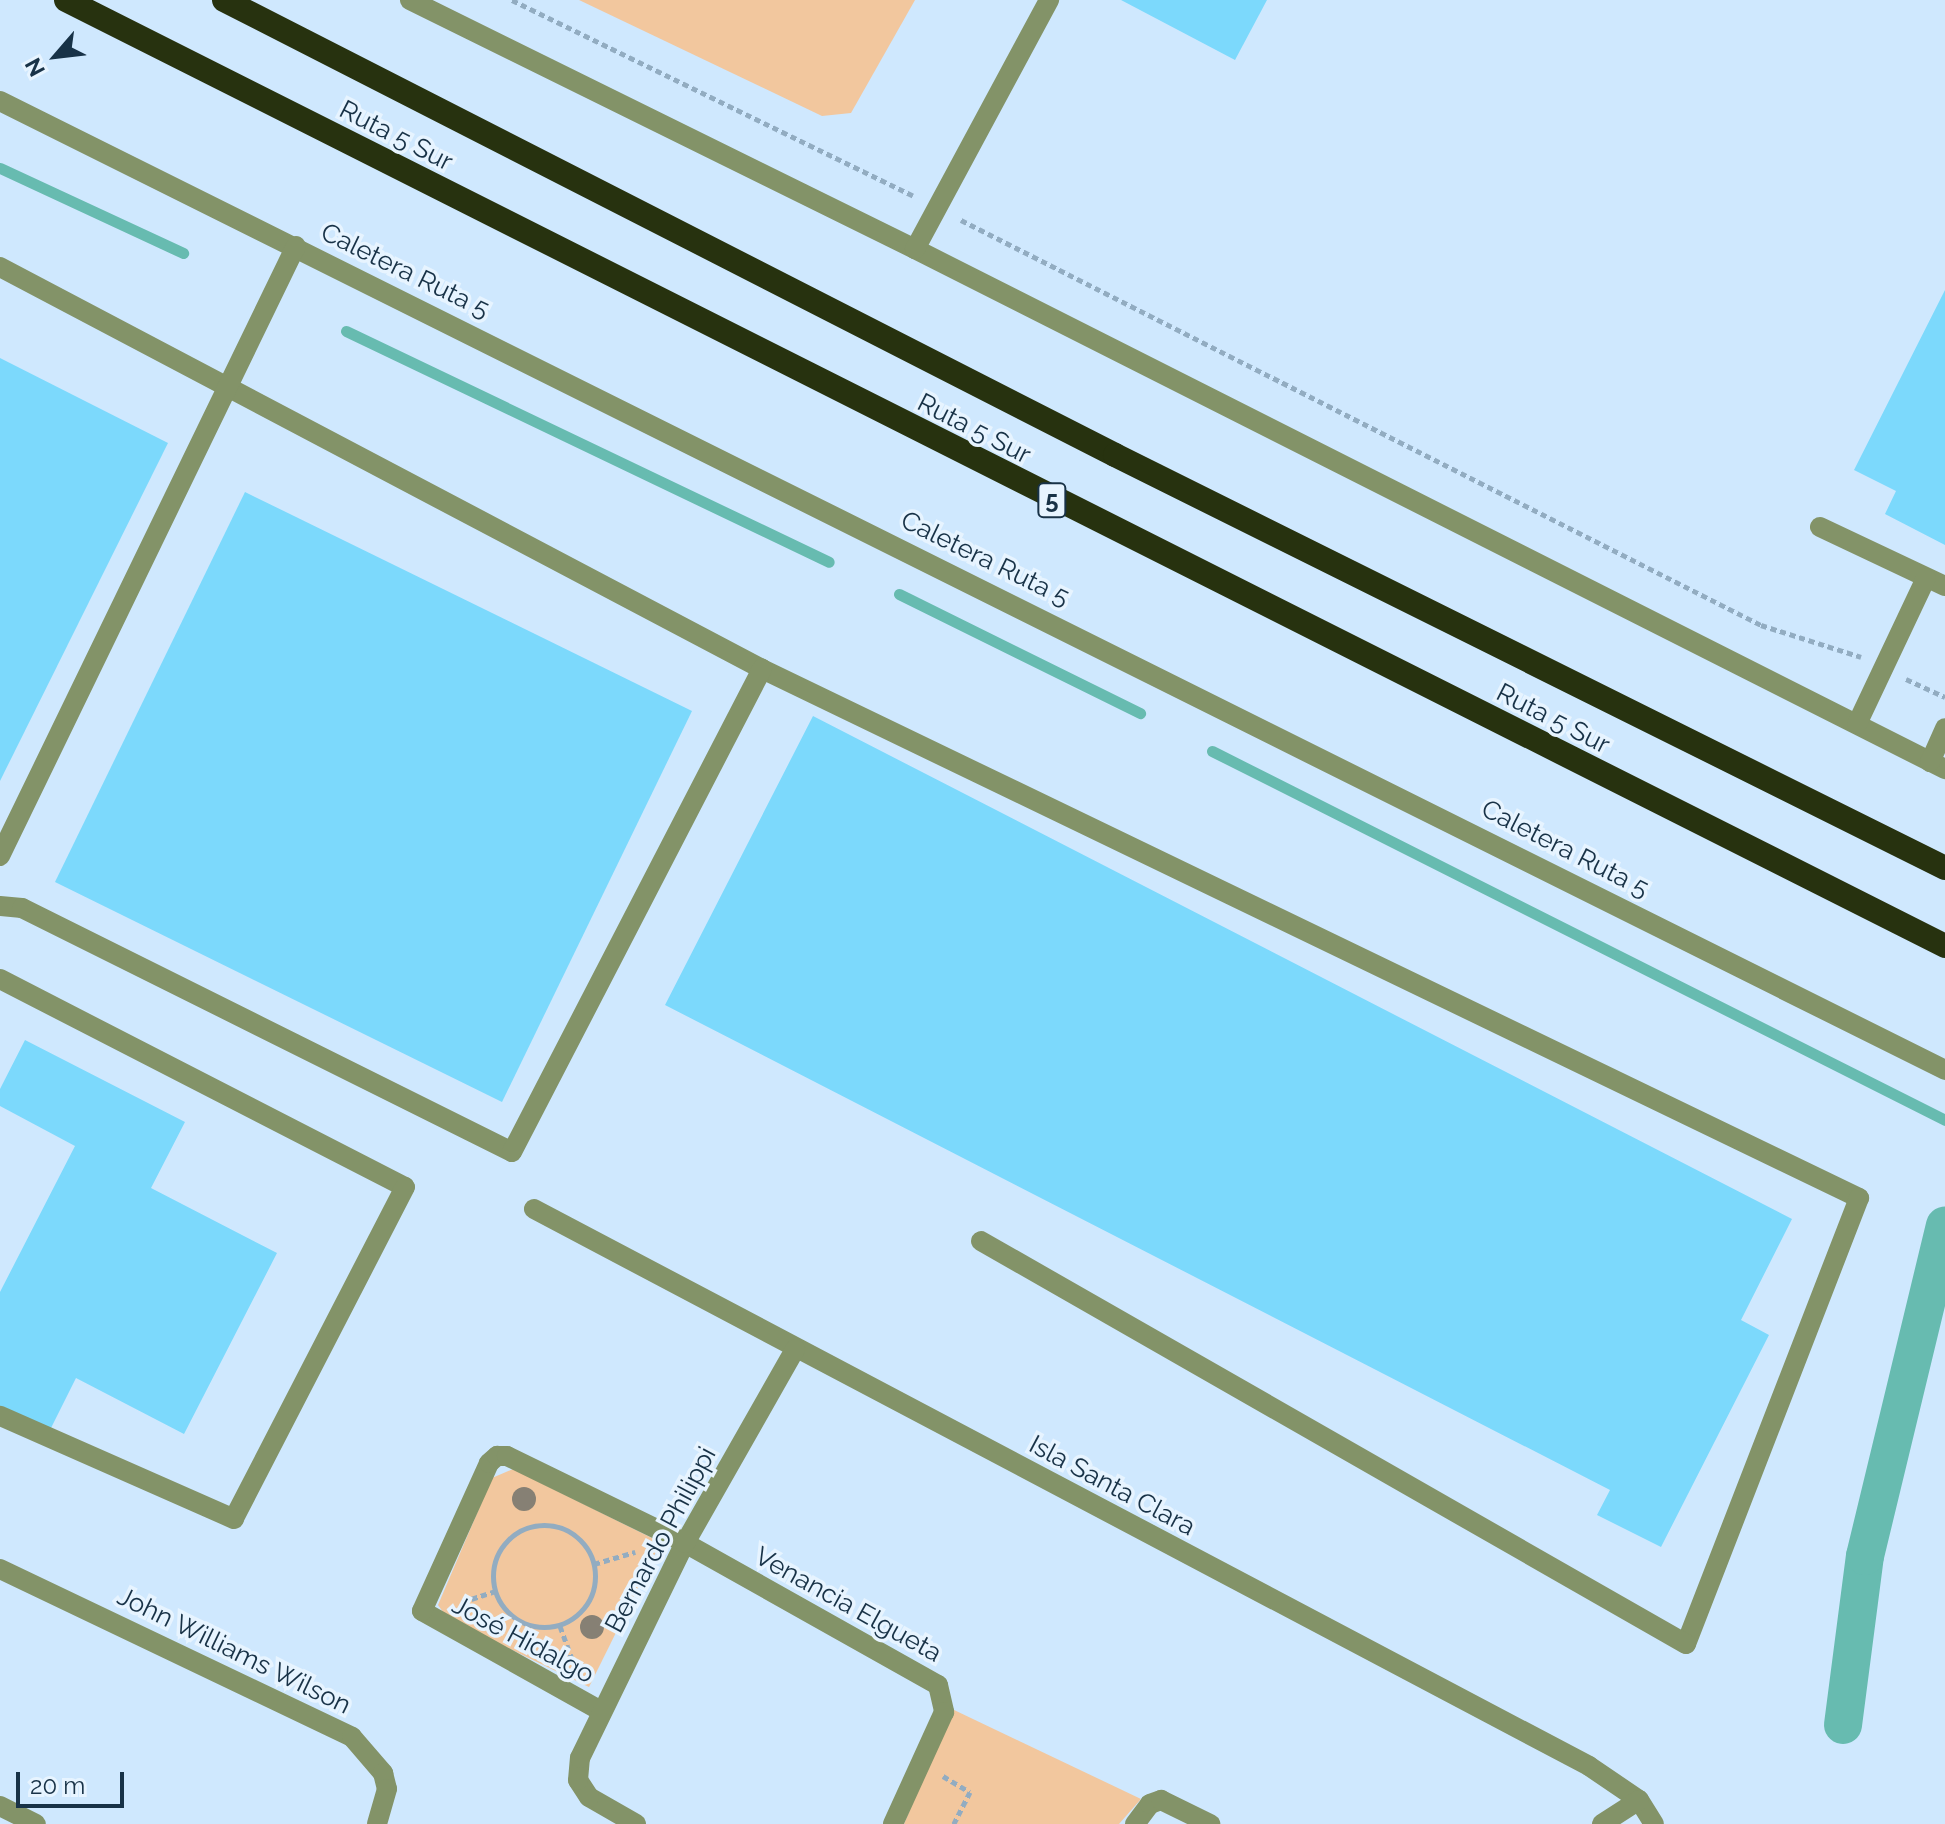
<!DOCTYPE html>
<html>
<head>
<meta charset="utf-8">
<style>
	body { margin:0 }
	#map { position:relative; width:1945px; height:1824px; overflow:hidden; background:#cfe8fe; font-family:Raleway,sans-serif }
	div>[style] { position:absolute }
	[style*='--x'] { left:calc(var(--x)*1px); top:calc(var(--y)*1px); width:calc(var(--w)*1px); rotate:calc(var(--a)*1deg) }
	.green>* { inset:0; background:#f2c79e }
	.stream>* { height:11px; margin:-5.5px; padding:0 5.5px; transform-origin:5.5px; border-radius:5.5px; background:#67bbb0 }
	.canal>* { height:38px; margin:-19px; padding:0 19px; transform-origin:19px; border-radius:19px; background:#67bbb0 }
	.building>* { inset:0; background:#7cd9fc }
	.path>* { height:5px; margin-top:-2.5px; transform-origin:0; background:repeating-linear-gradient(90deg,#92acc1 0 6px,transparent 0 10px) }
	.path>.ring { margin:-2.5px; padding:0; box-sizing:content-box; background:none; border:5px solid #92acc1; border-radius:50% }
	.minor>* { height:20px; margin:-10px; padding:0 10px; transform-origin:10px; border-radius:10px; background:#839368 }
	.highway>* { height:24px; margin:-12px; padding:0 12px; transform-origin:12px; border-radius:12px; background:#27320f }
	.trees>* { width:24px; height:24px; margin:-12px; border-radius:50%; background:#868074 }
	span { translate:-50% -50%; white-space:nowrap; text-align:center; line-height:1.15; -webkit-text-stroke:7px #e7f4ff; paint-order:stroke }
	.shield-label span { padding:2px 6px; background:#e7f4ff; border:2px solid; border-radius:6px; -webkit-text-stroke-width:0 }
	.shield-label { font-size:24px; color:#183247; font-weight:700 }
	.street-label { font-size:26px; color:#183247 }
	.north { position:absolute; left:16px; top:16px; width:80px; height:80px; -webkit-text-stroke:6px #e7f4ff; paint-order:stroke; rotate:242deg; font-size:22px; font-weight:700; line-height:32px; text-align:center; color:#183247 }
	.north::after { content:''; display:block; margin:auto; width:28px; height:36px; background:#183247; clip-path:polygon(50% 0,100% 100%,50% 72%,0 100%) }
	.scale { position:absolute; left:16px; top:1772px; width:108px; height:36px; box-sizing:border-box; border:4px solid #183247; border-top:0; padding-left:10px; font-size:24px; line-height:28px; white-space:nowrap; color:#183247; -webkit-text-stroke:6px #e7f4ff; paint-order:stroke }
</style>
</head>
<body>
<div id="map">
	<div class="green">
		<i style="clip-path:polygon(579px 0,915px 0,851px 113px,822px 116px)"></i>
		<i style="clip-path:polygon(513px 1469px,656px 1540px,658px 1548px,589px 1687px,448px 1619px,438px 1605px,492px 1478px)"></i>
		<i style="clip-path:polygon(952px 1709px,1141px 1799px,1119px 1824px,904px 1824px)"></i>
	</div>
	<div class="stream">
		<i style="--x:0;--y:168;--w:202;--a:24.9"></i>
		<i style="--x:346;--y:331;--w:535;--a:25.56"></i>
		<i style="--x:899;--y:594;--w:269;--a:26.3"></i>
		<i style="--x:1212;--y:751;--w:821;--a:26.72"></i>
	</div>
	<div class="canal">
		<i style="--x:1843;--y:1725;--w:170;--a:-82.6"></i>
		<i style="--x:1865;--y:1556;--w:340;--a:-76.4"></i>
	</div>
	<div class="building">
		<i style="clip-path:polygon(1121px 0,1267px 0,1235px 60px)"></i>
		<i style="clip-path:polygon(1945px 290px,1945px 545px,1885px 514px,1896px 491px,1854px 470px)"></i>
		<i style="clip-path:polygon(0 358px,168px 443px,0 781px)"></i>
		<i style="clip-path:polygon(245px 492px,692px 711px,502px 1102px,55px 882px)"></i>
		<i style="clip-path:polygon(813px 716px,1792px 1219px,1741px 1320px,1769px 1335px,1661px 1547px,1597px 1515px,1610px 1490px,665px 1005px)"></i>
		<i style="clip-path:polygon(25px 1040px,185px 1122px,151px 1188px,277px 1253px,184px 1434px,76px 1378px,47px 1436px,0 1411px,0 1292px,75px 1146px,0 1106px,0 1089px)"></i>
	</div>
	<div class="path">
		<i style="--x:512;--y:0;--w:446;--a:26"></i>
		<i style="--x:961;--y:220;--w:897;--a:26.85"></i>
		<i style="--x:1761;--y:625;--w:105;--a:17.7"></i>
		<i style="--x:1906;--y:679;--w:43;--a:24.8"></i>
		<i class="ring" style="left:493px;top:1525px;width:97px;height:97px"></i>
		<i style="--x:594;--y:1564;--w:43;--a:-16.3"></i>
		<i style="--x:462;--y:1602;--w:35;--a:-18"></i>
		<i style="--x:560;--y:1626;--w:38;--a:70"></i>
		<i style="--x:943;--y:1776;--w:31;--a:31"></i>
		<i style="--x:970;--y:1792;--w:36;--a:117"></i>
	</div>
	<div class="minor">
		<i style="--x:410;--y:0;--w:563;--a:26.25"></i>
		<i style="--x:915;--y:249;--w:1154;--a:26.79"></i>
		<i style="--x:0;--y:101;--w:2173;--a:26.48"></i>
		<i style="--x:915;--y:249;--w:283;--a:-61.7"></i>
		<i style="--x:0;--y:267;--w:862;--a:27.81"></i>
		<i style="--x:762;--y:669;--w:1218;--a:25.74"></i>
		<i style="--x:1859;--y:1198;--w:478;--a:111.2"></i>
		<i style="--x:1686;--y:1644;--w:812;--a:-150.25"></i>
		<i style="--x:1820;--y:527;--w:138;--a:25.3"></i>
		<i style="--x:1857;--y:724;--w:161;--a:-64.7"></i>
		<i style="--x:1930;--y:762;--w:37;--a:-66"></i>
		<i style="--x:0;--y:856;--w:678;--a:-64.12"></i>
		<i style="--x:0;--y:906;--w:22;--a:5"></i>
		<i style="--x:22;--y:908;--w:547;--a:26.47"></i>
		<i style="--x:512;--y:1152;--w:544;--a:-62.63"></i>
		<i style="--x:0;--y:979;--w:455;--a:27.2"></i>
		<i style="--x:405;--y:1187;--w:373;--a:117.3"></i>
		<i style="--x:234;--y:1519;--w:256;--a:-156.2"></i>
		<i style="--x:534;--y:1209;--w:1193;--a:27.83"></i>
		<i style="--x:1589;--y:1766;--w:60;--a:34.2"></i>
		<i style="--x:1639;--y:1800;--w:28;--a:58"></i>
		<i style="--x:0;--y:1569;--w:390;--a:25.5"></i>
		<i style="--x:352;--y:1737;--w:48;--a:49.3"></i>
		<i style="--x:383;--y:1773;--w:16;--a:76"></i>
		<i style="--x:387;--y:1789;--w:36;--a:106"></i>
		<i style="--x:601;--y:1711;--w:205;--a:-150.8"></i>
		<i style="--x:422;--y:1611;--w:162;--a:-65.6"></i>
		<i style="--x:489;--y:1463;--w:11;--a:-41"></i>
		<i style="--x:497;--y:1456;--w:10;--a:0"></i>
		<i style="--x:507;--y:1456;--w:198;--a:26"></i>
		<i style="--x:685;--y:1543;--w:290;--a:29.3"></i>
		<i style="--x:938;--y:1685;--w:28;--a:77"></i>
		<i style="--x:944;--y:1712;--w:123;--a:114.5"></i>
		<i style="--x:0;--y:1806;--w:40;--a:26.6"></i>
		<i style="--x:636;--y:1824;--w:54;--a:-150.1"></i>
		<i style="--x:589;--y:1797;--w:20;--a:-123"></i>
		<i style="--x:578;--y:1780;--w:22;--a:-85"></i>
		<i style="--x:580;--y:1758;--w:239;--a:-64"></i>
		<i style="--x:685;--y:1543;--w:223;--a:-60.4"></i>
		<i style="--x:1135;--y:1824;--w:25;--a:-53"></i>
		<i style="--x:1150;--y:1804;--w:12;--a:-20"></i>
		<i style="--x:1161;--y:1800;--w:55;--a:26.1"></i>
		<i style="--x:1602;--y:1824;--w:44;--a:-33"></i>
	</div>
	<div class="highway">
		<i style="--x:66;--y:0;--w:2104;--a:26.72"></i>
		<i style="--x:224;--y:0;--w:1000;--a:27.05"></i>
		<i style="--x:1115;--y:455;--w:927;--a:26.45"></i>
	</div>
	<div class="trees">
		<i style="left:524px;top:1499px"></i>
		<i style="left:592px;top:1627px"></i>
	</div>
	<div class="shield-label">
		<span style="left:1052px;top:500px">5</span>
	</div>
	<div class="street-label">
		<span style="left:396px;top:136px;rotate:27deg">Ruta 5 Sur</span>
		<span style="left:405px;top:271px;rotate:26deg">Caletera Ruta 5</span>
		<span style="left:974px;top:429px;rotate:27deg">Ruta 5 Sur</span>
		<span style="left:985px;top:559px;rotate:26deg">Caletera Ruta 5</span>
		<span style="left:1553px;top:719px;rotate:27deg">Ruta 5 Sur</span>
		<span style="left:1565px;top:849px;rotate:27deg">Caletera Ruta 5</span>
		<span style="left:1112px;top:1486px;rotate:28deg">Isla Santa Clara</span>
		<span style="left:661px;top:1540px;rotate:-62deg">Bernardo Philippi</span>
		<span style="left:848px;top:1605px;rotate:29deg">Venancia Elgueta</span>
		<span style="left:523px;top:1640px;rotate:28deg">José Hidalgo</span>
		<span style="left:234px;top:1651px;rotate:26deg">John Williams Wilson</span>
	</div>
	<div class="north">N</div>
	<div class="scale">20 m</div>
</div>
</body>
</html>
